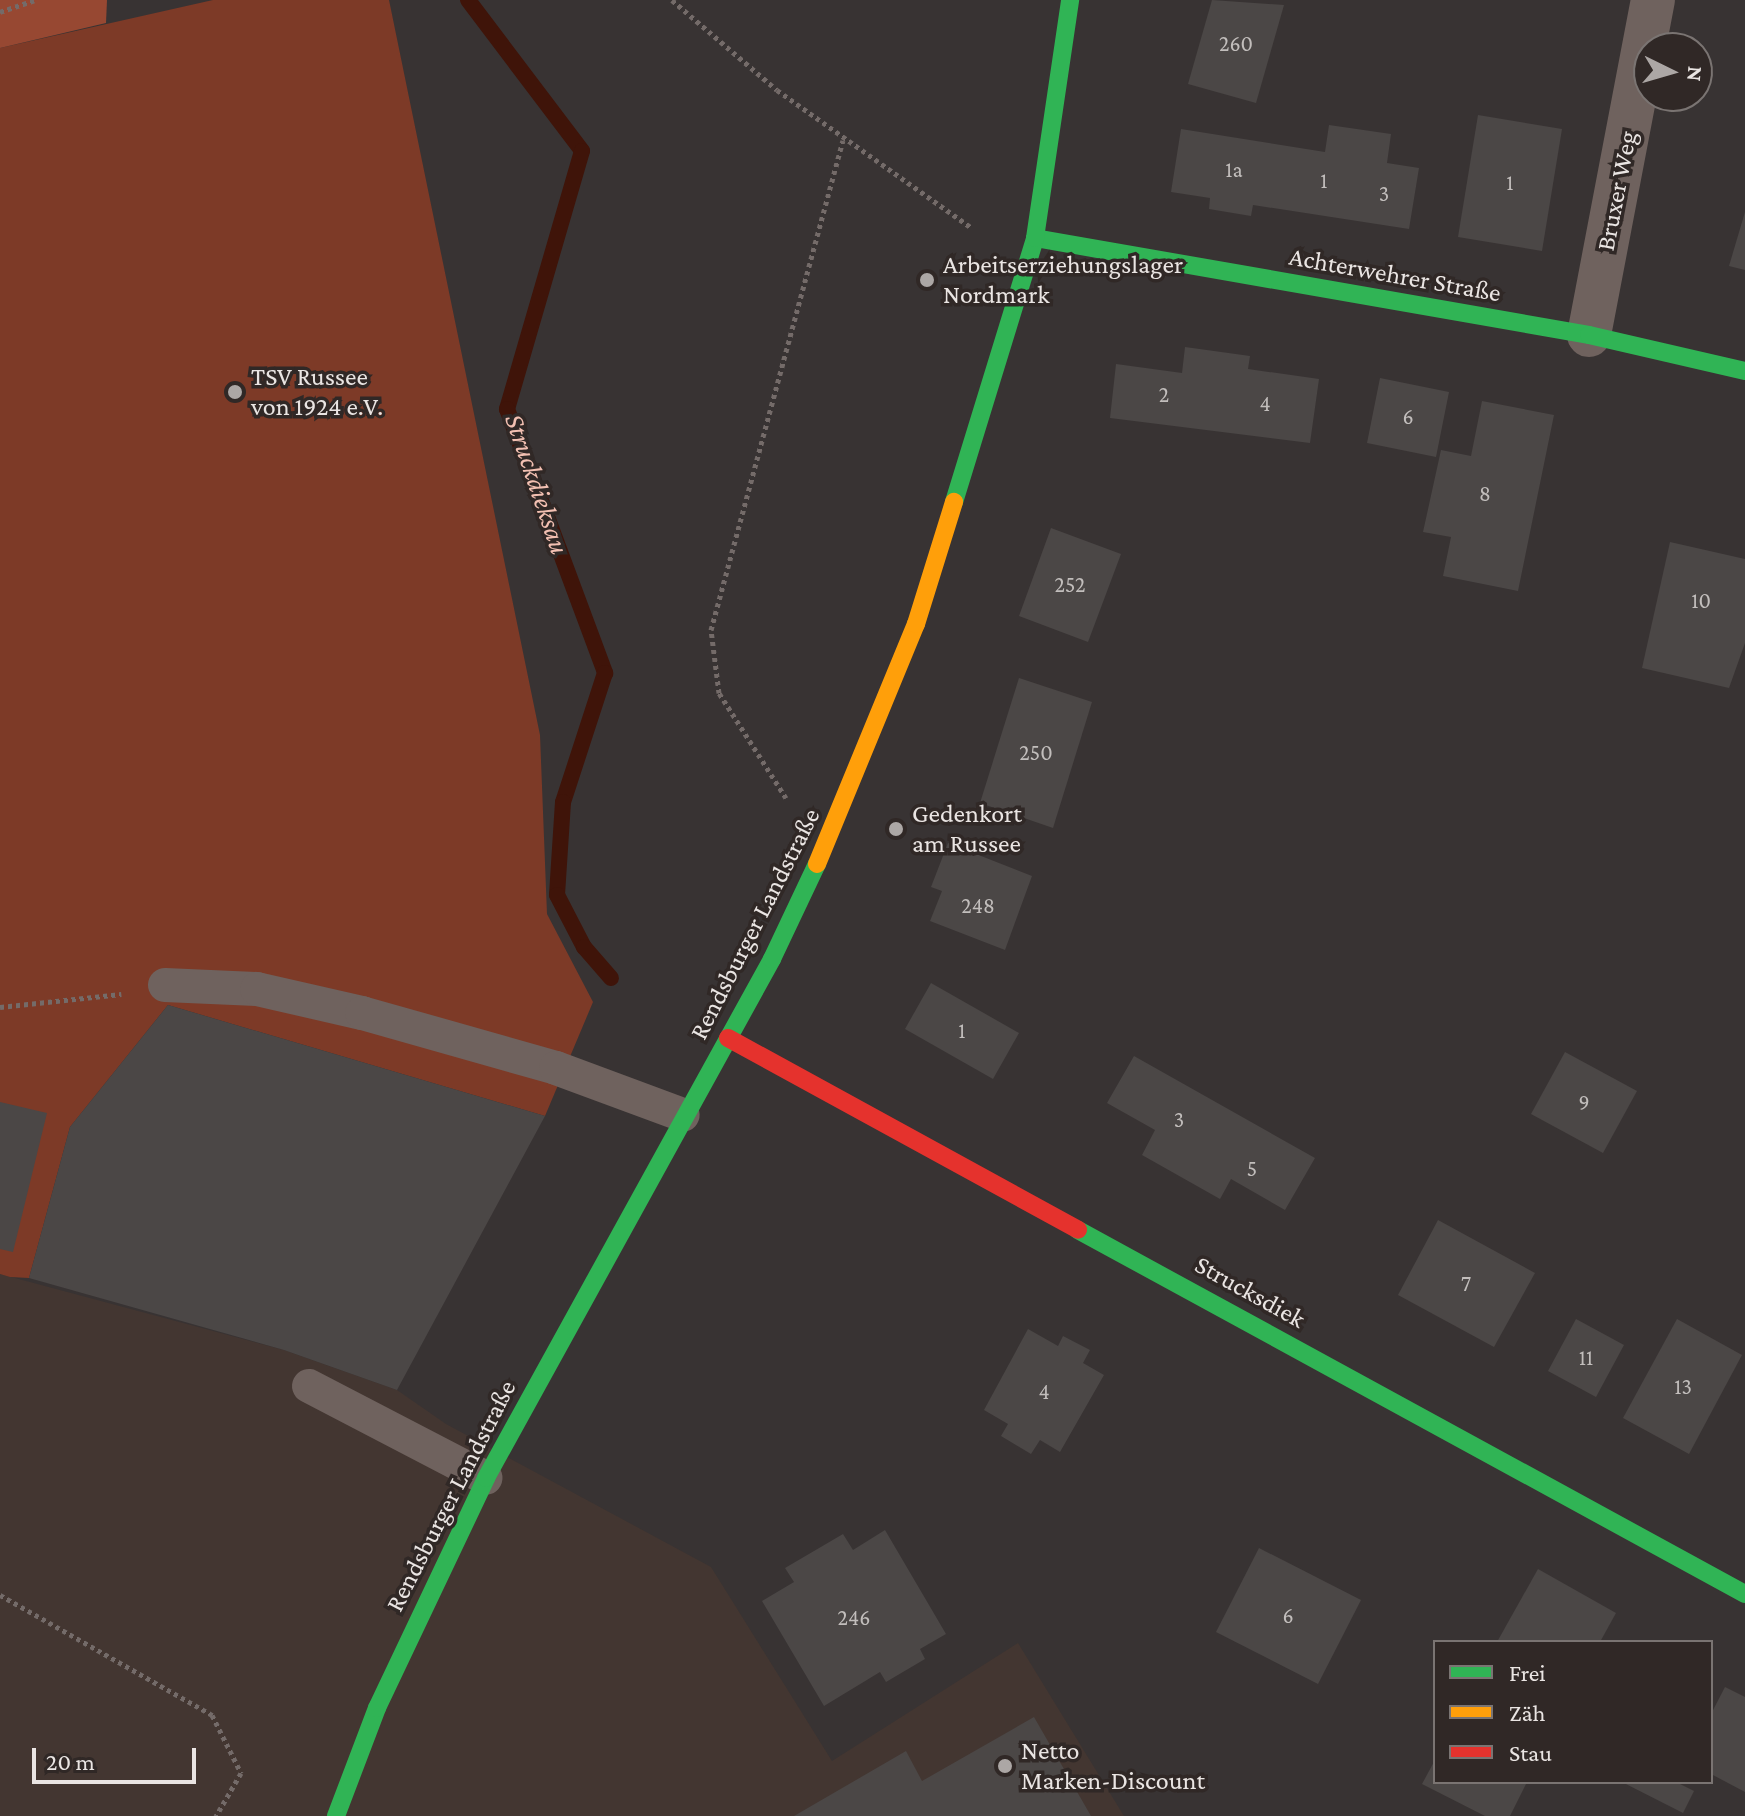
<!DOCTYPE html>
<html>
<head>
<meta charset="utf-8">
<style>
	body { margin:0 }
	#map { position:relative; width:1745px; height:1816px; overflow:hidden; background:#383333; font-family:"Crimson Pro",serif }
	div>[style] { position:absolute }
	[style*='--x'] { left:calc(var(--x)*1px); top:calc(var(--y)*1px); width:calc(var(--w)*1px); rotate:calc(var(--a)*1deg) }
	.built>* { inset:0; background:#433631 }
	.green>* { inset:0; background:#7d3a27 }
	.forest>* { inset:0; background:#974832 }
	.stream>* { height:16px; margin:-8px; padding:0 8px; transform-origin:8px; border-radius:8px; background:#3f1409 }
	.building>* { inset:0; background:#4b4746 }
	.path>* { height:5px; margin-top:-2.5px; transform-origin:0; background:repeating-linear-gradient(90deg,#746b69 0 4px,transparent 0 8px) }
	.lane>* { height:34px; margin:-17px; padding:0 17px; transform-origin:17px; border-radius:17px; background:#6f625e }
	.street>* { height:44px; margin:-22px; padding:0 22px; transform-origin:22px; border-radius:22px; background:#6f625e }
	.fast>* { height:18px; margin:-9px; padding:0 9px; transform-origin:9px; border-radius:9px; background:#30b455 }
	.slow>* { height:18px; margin:-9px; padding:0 9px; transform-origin:9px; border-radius:9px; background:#ff9f0a }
	.jam>* { height:18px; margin:-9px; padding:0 9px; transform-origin:9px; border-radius:9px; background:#e5322d }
	.dots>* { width:22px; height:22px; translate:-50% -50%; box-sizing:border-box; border:4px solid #302826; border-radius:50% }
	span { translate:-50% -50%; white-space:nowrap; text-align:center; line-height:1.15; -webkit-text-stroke:7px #302826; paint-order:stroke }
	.number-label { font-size:22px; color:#c2bebc }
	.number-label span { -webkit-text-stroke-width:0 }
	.street-label { font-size:26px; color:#eae5e3 }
	.poi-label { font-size:26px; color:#eae5e3 }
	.left { translate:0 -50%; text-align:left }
	.water-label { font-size:28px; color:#f3c0b2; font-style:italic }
	.legend { position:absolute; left:1433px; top:1640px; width:280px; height:144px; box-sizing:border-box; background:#302826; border:2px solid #7a7472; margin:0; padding:10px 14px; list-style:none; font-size:24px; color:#eae5e3 }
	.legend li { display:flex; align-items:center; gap:16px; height:40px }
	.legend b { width:40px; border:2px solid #7a7472 }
	.north { position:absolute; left:1633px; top:32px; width:80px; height:80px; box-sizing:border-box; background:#302826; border:2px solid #7a7472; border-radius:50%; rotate:95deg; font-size:22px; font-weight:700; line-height:32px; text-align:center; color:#eae5e3 }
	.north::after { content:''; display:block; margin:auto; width:28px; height:36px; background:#aca7a5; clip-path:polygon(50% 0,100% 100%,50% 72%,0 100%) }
	.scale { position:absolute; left:32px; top:1748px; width:164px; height:36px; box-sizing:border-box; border:4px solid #eae5e3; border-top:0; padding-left:10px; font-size:24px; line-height:28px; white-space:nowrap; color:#eae5e3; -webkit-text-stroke:6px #302826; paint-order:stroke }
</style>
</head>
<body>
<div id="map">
	<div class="built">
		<i style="clip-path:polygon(0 1274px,284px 1350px,397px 1390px,446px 1424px,711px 1567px,832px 1761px,1018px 1643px,1124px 1816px,0 1816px)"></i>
	</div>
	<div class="green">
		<i style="clip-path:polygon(213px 0,389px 0,540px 735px,547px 914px,593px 1002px,545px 1116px,168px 1005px,70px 1127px,29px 1278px,10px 1277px,0 1274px,0 48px)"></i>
	</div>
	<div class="forest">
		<i style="clip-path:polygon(0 0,107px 0,106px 23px,0 48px)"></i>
	</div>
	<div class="stream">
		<i style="--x:468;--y:0;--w:189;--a:52.9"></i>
		<i style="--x:582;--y:151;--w:269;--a:106.2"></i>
		<i style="--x:507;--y:409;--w:282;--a:69.6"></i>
		<i style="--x:605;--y:673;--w:136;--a:108"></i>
		<i style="--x:563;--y:802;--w:93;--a:93.7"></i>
		<i style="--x:557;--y:895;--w:59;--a:62.6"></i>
		<i style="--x:584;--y:947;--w:41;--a:48.9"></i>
	</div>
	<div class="building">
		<i style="clip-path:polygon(1212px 0,1284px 5px,1256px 103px,1188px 84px)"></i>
		<i style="clip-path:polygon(1478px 115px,1562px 129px,1542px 251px,1458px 237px)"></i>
		<i style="clip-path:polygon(1329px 125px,1391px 134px,1387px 163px,1419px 168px,1409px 229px,1253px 205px,1251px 216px,1209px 209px,1210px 198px,1171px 192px,1181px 129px,1325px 152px)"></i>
		<i style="clip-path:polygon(1745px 212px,1745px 270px,1729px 266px)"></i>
		<i style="clip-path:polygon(1185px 347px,1250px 356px,1248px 369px,1319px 379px,1310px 443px,1110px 418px,1116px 364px,1182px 373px)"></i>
		<i style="clip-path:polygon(1380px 378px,1449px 392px,1436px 457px,1367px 443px)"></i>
		<i style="clip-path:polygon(1482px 401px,1554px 415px,1518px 591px,1443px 576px,1451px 537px,1423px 532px,1441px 450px,1471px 456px)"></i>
		<i style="clip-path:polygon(1051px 528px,1121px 554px,1088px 642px,1019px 616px)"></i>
		<i style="clip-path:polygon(1670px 542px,1745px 559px,1745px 643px,1729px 688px,1642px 668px)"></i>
		<i style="clip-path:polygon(1019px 678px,1092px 702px,1053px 828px,980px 803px)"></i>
		<i style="clip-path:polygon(948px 843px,1032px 876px,1005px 950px,930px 921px,942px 891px,931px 887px)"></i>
		<i style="clip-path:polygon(931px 983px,1019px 1033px,993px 1079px,905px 1029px)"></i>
		<i style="clip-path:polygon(168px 1005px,545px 1116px,397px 1390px,284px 1350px,29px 1278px,70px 1127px)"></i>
		<i style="clip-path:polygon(1565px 1052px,1637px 1091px,1603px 1153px,1531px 1114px)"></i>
		<i style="clip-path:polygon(1134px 1056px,1315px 1158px,1285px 1210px,1231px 1179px,1220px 1199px,1142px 1155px,1155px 1130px,1107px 1103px)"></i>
		<i style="clip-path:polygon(0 1102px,47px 1113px,13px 1252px,0 1249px)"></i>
		<i style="clip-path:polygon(1438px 1220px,1535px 1273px,1494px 1347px,1398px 1295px)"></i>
		<i style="clip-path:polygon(1576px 1319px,1624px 1345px,1596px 1397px,1548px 1371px)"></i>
		<i style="clip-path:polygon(1677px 1319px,1742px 1355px,1689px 1454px,1623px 1418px)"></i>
		<i style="clip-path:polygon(1028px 1329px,1058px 1346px,1063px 1336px,1090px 1350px,1083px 1363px,1104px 1375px,1060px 1452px,1040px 1440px,1031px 1454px,1001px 1436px,1008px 1424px,984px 1410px)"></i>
		<i style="clip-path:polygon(885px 1530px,946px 1634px,920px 1649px,925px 1659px,886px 1682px,880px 1672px,824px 1706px,762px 1601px,794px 1582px,785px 1568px,843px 1534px,853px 1550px)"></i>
		<i style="clip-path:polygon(1259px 1548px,1361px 1600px,1318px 1684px,1216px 1632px)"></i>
		<i style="clip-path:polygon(1538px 1569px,1616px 1613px,1600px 1642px,1497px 1642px)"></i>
		<i style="clip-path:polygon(1725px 1687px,1745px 1697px,1745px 1792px,1711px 1774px,1711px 1714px)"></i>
		<i style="clip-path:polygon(1034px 1717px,1091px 1816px,794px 1816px,906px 1751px,922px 1781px)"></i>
		<i style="clip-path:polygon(1435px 1760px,1435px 1782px,1527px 1782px,1510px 1816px,1485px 1816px,1422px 1784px)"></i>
		<i style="clip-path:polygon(1622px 1782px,1676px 1782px,1694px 1791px,1683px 1813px)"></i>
	</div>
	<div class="path">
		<i style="--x:672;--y:0;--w:138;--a:40.6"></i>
		<i style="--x:777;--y:90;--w:239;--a:35.3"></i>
		<i style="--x:0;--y:12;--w:36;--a:-19"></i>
		<i style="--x:786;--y:798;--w:125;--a:-122.5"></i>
		<i style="--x:719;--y:693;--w:64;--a:-97.2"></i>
		<i style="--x:711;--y:630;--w:507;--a:-74.92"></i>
		<i style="--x:0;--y:1007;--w:122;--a:-6.1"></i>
		<i style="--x:0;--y:1595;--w:244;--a:29.5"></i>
		<i style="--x:212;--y:1715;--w:65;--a:63.4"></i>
		<i style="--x:241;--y:1773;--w:50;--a:120.2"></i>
	</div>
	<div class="lane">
		<i style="--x:165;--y:985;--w:92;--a:2.5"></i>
		<i style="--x:257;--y:989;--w:108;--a:12.9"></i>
		<i style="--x:362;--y:1013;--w:202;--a:15.8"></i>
		<i style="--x:556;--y:1068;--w:135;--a:20.3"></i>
		<i style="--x:309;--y:1386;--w:199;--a:27.5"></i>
	</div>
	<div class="street">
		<i style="--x:1589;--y:335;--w:341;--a:-79.2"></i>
	</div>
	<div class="fast">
		<i style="--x:1035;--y:238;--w:562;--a:9.93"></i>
		<i style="--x:1589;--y:335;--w:160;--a:13"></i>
		<i style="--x:954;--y:502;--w:276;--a:-72.9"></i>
		<i style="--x:1035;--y:238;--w:241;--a:-81.6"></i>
		<i style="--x:1078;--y:1230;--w:760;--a:28.62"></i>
		<i style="--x:336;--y:1816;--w:116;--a:-69.2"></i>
		<i style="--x:377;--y:1708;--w:255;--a:-64.6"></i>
		<i style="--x:486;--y:1478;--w:593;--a:-61.14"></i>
		<i style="--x:772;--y:959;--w:105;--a:-64.7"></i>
	</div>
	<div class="slow">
		<i style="--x:817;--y:864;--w:260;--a:-67.6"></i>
		<i style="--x:916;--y:624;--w:128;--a:-72.7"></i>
	</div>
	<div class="jam">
		<i style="--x:728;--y:1038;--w:399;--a:28.7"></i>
	</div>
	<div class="dots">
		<i style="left:927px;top:280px;background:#aca7a5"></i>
		<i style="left:235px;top:392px;background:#aca7a5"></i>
		<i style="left:896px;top:829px;background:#aca7a5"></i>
		<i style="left:1005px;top:1766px;background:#aca7a5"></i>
	</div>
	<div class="number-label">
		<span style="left:1236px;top:44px">260</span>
		<span style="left:1234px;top:170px">1a</span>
		<span style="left:1324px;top:181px">1</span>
		<span style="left:1510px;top:183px">1</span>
		<span style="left:1384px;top:194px">3</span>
		<span style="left:1164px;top:395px">2</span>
		<span style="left:1265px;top:404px">4</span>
		<span style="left:1408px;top:417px">6</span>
		<span style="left:1485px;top:494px">8</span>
		<span style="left:1070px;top:585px">252</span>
		<span style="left:1701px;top:601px">10</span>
		<span style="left:1036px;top:753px">250</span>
		<span style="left:978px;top:906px">248</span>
		<span style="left:962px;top:1031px">1</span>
		<span style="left:1584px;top:1103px">9</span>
		<span style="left:1179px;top:1120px">3</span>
		<span style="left:1252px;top:1169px">5</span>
		<span style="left:1466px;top:1284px">7</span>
		<span style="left:1586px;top:1358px">11</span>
		<span style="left:1683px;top:1387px">13</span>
		<span style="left:1044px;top:1392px">4</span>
		<span style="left:1288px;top:1616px">6</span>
		<span style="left:854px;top:1618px">246</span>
	</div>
	<div class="street-label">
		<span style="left:1617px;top:191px;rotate:-79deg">Bruxer Weg</span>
		<span style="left:1395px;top:275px;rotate:10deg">Achterwehrer Straße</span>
		<span style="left:755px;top:924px;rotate:-63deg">Rendsburger Landstraße</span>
		<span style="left:1250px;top:1292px;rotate:29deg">Strucksdiek</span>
		<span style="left:451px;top:1496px;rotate:-63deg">Rendsburger Landstraße</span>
	</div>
	<div class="poi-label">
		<span class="left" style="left:943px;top:280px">Arbeitserziehungslager<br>Nordmark</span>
		<span class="left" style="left:251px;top:392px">TSV Russee<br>von 1924 e.V.</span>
		<span class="left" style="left:912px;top:829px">Gedenkort<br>am Russee</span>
		<span class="left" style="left:1021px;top:1766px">Netto<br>Marken-Discount</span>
	</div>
	<div class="water-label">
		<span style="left:537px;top:484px;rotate:71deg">Struckdieksau</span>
	</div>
	<ul class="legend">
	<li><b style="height:10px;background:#30b455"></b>Frei</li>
	<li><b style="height:10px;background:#ff9f0a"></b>Zäh</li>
	<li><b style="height:10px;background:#e5322d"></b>Stau</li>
	</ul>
	<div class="north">N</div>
	<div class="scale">20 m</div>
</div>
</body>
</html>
